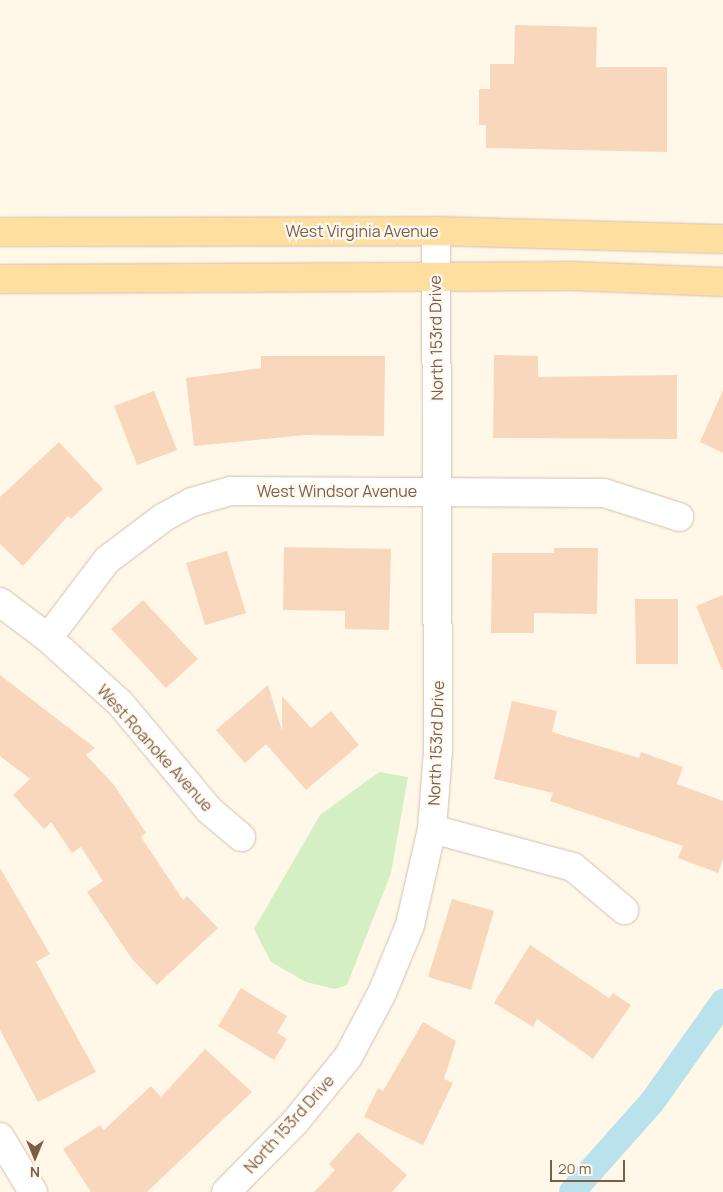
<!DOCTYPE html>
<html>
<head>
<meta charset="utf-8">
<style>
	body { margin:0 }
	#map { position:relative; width:723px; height:1192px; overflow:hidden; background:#fff7e8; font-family:Manrope,sans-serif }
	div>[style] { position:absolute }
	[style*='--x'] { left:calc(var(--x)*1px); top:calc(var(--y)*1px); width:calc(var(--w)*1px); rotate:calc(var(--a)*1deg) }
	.green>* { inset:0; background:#d4efc4 }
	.canal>* { height:26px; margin:-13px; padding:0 13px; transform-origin:13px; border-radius:13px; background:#b9e2ec }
	.building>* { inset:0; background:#f8d7bd }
	.roads { filter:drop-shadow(0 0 1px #d3bfac) drop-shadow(0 0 1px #d3bfac) }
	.minor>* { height:28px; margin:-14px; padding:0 14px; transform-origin:14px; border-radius:14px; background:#fff }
	.major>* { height:28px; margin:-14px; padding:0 14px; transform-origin:14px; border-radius:14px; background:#ffdf9f }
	span { translate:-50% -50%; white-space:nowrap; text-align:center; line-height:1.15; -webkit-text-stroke:4.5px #fffaf1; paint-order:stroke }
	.street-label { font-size:16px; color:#7d5d48 }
	.north { position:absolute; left:10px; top:1132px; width:50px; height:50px; -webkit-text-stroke:4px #fffaf1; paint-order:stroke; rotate:180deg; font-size:14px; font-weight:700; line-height:20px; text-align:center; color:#7d5d48 }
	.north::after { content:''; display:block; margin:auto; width:18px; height:22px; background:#7d5d48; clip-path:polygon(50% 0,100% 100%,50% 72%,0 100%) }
	.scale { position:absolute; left:550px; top:1160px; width:75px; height:22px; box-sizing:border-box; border:2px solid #7d5d48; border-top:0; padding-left:6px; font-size:15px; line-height:18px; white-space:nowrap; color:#7d5d48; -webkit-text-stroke:4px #fffaf1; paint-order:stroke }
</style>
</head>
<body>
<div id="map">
	<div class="green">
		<i style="clip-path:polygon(379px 772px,408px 777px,391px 873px,347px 985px,335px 989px,306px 982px,271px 962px,254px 929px,320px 815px)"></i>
	</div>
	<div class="canal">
		<i style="--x:572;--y:1192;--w:120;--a:-48.4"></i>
		<i style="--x:652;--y:1102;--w:123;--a:-54.6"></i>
	</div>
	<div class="building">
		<i style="clip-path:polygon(515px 25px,597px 27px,596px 67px,667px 67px,667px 152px,486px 148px,486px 125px,479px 125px,479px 89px,490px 89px,490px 64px,514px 64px)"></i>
		<i style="clip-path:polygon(494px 355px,538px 356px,538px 377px,677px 375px,677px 439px,493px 438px)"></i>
		<i style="clip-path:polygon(261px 356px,385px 356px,384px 436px,306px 435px,194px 446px,186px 378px,261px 368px)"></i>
		<i style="clip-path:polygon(723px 390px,723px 453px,700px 442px)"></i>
		<i style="clip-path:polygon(154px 391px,177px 450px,137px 465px,114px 406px)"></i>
		<i style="clip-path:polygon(59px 442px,103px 489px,71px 519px,68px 516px,23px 566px,0 544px,0 497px)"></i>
		<i style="clip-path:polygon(284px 547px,391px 549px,389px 630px,345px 629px,345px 611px,283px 610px)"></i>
		<i style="clip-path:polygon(554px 548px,598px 548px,597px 614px,534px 613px,534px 633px,491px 633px,492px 553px,554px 553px)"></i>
		<i style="clip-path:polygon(227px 551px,246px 613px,205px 625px,186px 563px)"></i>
		<i style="clip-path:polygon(723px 595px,723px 670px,722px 670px,696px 606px)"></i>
		<i style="clip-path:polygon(635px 599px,678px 599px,678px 664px,636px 664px)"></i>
		<i style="clip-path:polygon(143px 600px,198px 659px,166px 688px,111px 629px)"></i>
		<i style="clip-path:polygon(0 675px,95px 748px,86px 755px,114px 785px,146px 833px,141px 837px,183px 900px,187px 896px,218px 928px,157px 985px,132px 959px,87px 892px,103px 881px,81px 847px,72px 853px,51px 822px,44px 829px,13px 795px,30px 779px,0 756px)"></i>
		<i style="clip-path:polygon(268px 685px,282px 731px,282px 696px,311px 728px,331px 711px,359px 745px,306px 790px,266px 744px,245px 763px,216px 730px)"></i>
		<i style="clip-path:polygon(512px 701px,557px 711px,552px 732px,639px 758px,641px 752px,683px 767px,677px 784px,723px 801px,723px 859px,718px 873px,678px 858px,683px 846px,550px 801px,553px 793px,494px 779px)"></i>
		<i style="clip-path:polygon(0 868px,50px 954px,36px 962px,96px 1072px,38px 1102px,0 1030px)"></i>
		<i style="clip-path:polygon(452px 899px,494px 911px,471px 990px,428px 977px)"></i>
		<i style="clip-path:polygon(530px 945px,609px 998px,613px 993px,631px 1005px,593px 1059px,537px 1019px,533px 1027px,494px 1003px)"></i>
		<i style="clip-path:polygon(241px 988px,287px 1016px,277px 1033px,287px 1039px,274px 1060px,218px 1026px)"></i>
		<i style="clip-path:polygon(423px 1022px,456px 1041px,444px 1079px,453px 1083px,423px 1145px,364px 1117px,378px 1088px,383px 1091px)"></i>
		<i style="clip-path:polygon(205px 1049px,252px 1092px,147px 1192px,91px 1192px,63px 1149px,100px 1125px,104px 1130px,151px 1086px,161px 1097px)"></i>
		<i style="clip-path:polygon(358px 1132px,407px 1175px,392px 1192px,314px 1192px,335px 1170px,329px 1164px)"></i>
	</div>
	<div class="roads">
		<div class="minor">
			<i style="--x:0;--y:602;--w:60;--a:36.9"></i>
			<i style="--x:48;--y:638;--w:97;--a:42.1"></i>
			<i style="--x:120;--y:703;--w:139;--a:50.2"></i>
			<i style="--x:209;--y:810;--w:42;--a:40.2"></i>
			<i style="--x:48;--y:638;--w:98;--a:-52.9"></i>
			<i style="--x:107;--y:560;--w:71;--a:-37"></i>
			<i style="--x:164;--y:517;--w:32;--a:-28"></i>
			<i style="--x:192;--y:502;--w:41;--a:-15.8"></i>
			<i style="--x:231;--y:491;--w:373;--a:0.3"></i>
			<i style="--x:604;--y:493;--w:79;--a:17.7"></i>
			<i style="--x:432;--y:829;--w:146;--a:15.1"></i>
			<i style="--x:573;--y:867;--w:67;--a:40.1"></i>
			<i style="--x:0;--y:1137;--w:64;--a:59"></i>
			<i style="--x:226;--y:1192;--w:98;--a:-45.4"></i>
			<i style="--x:295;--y:1122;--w:84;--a:-50.8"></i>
			<i style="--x:348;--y:1057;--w:72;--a:-62"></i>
			<i style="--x:382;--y:993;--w:74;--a:-67.6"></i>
			<i style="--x:410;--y:925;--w:98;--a:-77.1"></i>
			<i style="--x:432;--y:829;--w:78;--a:-85.6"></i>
			<i style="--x:438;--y:751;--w:520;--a:-90.22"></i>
		</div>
		<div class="major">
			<i style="--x:0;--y:232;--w:436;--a:-0.1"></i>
			<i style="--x:436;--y:231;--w:287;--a:1.6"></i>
			<i style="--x:0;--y:279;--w:572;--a:-0.3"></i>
			<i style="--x:572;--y:276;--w:151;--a:2.3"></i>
		</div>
	</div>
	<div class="street-label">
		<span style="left:362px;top:231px">West Virginia Avenue</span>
		<span style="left:436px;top:338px;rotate:-91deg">North 153rd Drive</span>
		<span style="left:337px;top:491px">West Windsor Avenue</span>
		<span style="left:436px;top:743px;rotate:-88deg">North 153rd Drive</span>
		<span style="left:155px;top:748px;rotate:48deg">West Roanoke Avenue</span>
		<span style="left:289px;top:1124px;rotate:-48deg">North 153rd Drive</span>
	</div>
	<div class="north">N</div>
	<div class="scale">20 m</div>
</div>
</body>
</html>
